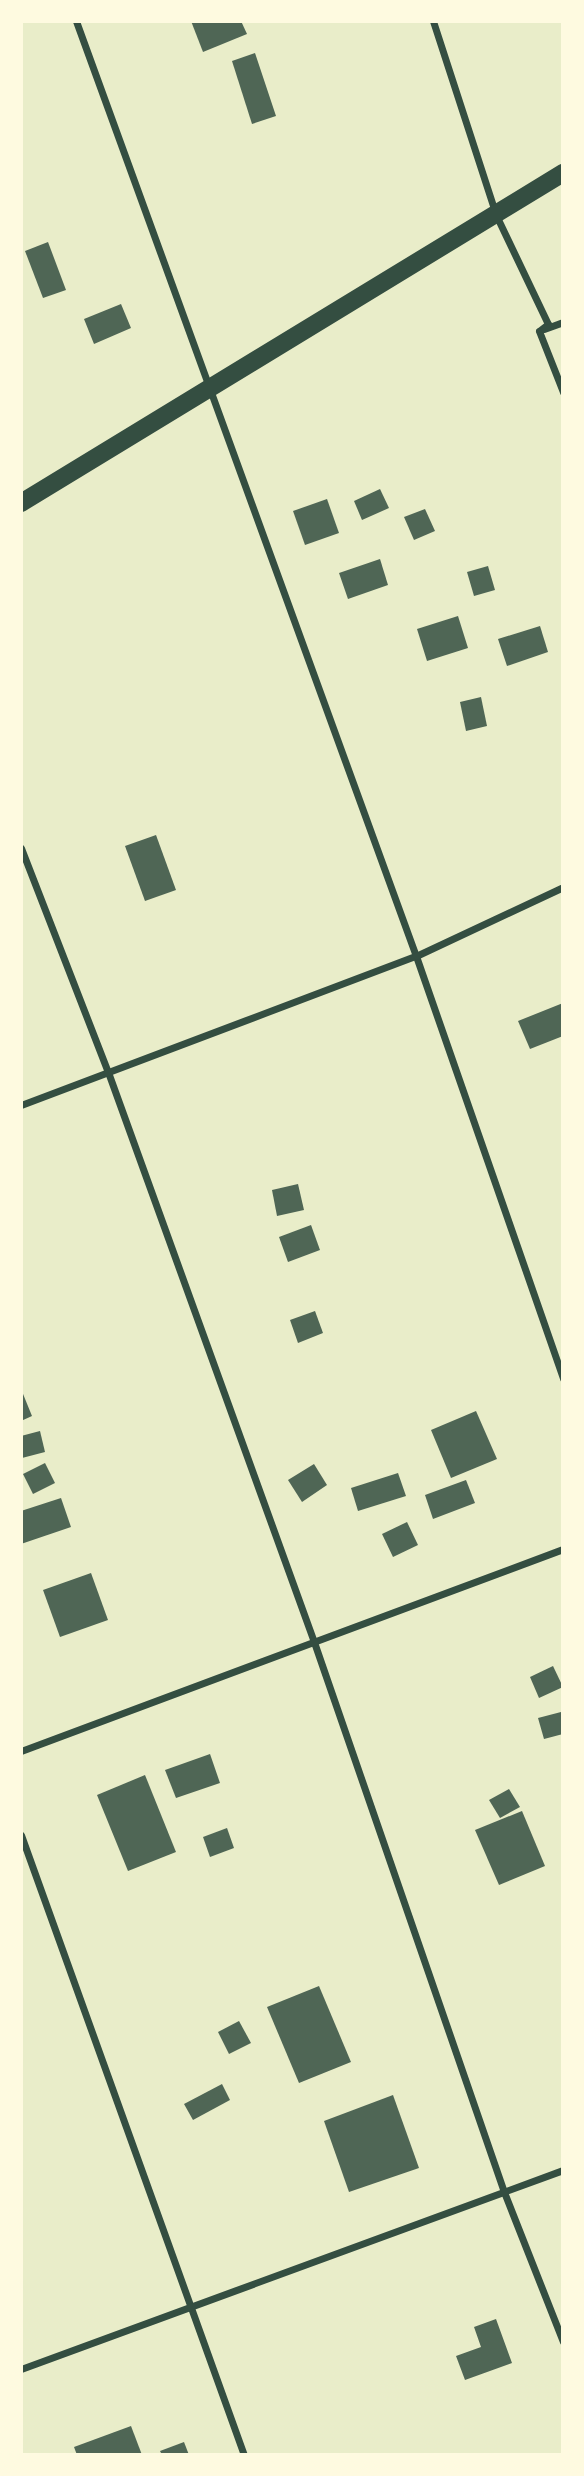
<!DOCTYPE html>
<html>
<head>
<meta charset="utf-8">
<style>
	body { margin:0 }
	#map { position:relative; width:584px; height:2476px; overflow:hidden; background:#e9edc9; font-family:Merriweather,serif }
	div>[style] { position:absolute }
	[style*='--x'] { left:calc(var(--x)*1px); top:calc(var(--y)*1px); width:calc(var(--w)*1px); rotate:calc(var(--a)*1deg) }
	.building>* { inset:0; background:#4f6655 }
	.minor>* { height:7px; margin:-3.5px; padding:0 3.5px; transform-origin:3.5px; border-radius:3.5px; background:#344e41 }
	.primary>* { height:18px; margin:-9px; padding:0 9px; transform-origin:9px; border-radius:9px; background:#344e41 }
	span { translate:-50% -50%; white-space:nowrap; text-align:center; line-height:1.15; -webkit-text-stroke:5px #fefae0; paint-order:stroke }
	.frame { position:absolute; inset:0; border:23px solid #fefae0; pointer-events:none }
</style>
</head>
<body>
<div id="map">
	<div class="building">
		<i style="clip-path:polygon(191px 21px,241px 21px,247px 34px,203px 52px)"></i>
		<i style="clip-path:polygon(255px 53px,276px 116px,252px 124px,232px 61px)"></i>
		<i style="clip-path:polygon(48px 242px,66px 290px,43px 298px,25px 251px)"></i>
		<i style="clip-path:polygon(121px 304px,131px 328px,94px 344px,84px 319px)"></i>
		<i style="clip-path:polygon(380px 489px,389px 508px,362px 520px,354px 501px)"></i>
		<i style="clip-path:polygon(327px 499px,339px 533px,305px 545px,293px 511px)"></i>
		<i style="clip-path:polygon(425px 509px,435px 531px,414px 540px,404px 517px)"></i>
		<i style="clip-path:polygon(380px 559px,388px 585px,348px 599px,339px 573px)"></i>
		<i style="clip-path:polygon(488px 566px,495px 590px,474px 596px,467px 572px)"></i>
		<i style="clip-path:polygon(458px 616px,468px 648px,427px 661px,417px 629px)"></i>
		<i style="clip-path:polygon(540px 626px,548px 652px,507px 666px,498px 639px)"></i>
		<i style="clip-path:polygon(481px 697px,487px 726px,466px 731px,460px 702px)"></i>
		<i style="clip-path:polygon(156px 835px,176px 890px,145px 901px,125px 846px)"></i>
		<i style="clip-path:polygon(563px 1003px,563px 1036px,530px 1049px,518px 1021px)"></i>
		<i style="clip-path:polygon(298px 1184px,304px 1210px,277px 1216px,272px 1190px)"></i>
		<i style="clip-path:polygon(311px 1225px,320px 1250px,288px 1262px,279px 1237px)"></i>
		<i style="clip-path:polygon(315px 1311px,323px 1333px,298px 1343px,290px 1320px)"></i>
		<i style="clip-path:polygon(21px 1389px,32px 1416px,21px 1421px)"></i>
		<i style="clip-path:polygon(476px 1411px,497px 1459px,451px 1478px,431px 1430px)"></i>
		<i style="clip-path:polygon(40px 1431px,45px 1452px,22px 1458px,21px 1436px)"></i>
		<i style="clip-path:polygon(45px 1463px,55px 1483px,33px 1494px,23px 1474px)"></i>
		<i style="clip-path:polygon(314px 1464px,327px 1485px,302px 1502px,288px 1480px)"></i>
		<i style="clip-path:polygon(398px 1473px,406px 1496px,358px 1511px,351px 1488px)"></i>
		<i style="clip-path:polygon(466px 1480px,475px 1503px,433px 1519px,425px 1495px)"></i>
		<i style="clip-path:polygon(61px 1498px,71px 1527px,21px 1544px,21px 1511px)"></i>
		<i style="clip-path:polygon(407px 1522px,418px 1545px,393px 1557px,382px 1534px)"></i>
		<i style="clip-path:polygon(91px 1573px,108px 1620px,60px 1637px,43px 1590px)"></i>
		<i style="clip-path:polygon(553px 1666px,563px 1687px,539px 1698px,530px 1677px)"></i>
		<i style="clip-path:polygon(561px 1712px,563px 1734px,544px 1739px,538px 1718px)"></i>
		<i style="clip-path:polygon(210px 1754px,220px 1783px,176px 1798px,165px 1770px)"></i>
		<i style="clip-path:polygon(145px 1775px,176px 1852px,128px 1871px,97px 1795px)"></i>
		<i style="clip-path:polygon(509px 1789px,520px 1807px,500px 1818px,489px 1800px)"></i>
		<i style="clip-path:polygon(522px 1811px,545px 1866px,499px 1885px,475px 1830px)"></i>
		<i style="clip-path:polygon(227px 1828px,234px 1848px,210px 1857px,203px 1837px)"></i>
		<i style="clip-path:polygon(319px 1986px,351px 2062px,299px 2083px,267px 2007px)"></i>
		<i style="clip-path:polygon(239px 2021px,251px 2043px,229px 2054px,218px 2032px)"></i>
		<i style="clip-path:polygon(222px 2084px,230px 2100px,193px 2120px,184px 2104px)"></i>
		<i style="clip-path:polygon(393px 2095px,419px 2168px,349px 2192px,324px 2121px)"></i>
		<i style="clip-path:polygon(496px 2319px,512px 2363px,465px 2380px,456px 2356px,481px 2347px,474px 2327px)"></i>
		<i style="clip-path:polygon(131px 2426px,142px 2455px,77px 2455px,74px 2447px)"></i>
		<i style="clip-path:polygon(184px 2442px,189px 2455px,162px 2455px,160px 2451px)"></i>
	</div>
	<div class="minor">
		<i style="--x:76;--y:21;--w:995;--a:70.02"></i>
		<i style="--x:416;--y:956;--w:448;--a:70.8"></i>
		<i style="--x:433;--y:21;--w:204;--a:72"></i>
		<i style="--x:496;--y:215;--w:121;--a:64.5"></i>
		<i style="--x:548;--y:324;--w:11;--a:142"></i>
		<i style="--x:539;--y:331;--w:66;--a:68.5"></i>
		<i style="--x:544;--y:329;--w:20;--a:-20"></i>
		<i style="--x:21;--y:848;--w:240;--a:68.8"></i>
		<i style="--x:108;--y:1072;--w:606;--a:70.13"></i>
		<i style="--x:314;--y:1642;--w:582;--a:70.94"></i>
		<i style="--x:504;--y:2192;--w:161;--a:68.5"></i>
		<i style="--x:21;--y:1105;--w:422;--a:-20.7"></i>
		<i style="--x:416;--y:956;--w:162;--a:-25.1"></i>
		<i style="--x:21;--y:1751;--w:578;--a:-20.44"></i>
		<i style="--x:21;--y:1835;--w:659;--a:70.22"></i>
		<i style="--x:21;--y:2369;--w:577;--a:-20.16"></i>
	</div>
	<div class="primary">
		<i style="--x:21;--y:503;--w:635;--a:-31.34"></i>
	</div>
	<div class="frame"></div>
</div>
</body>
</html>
